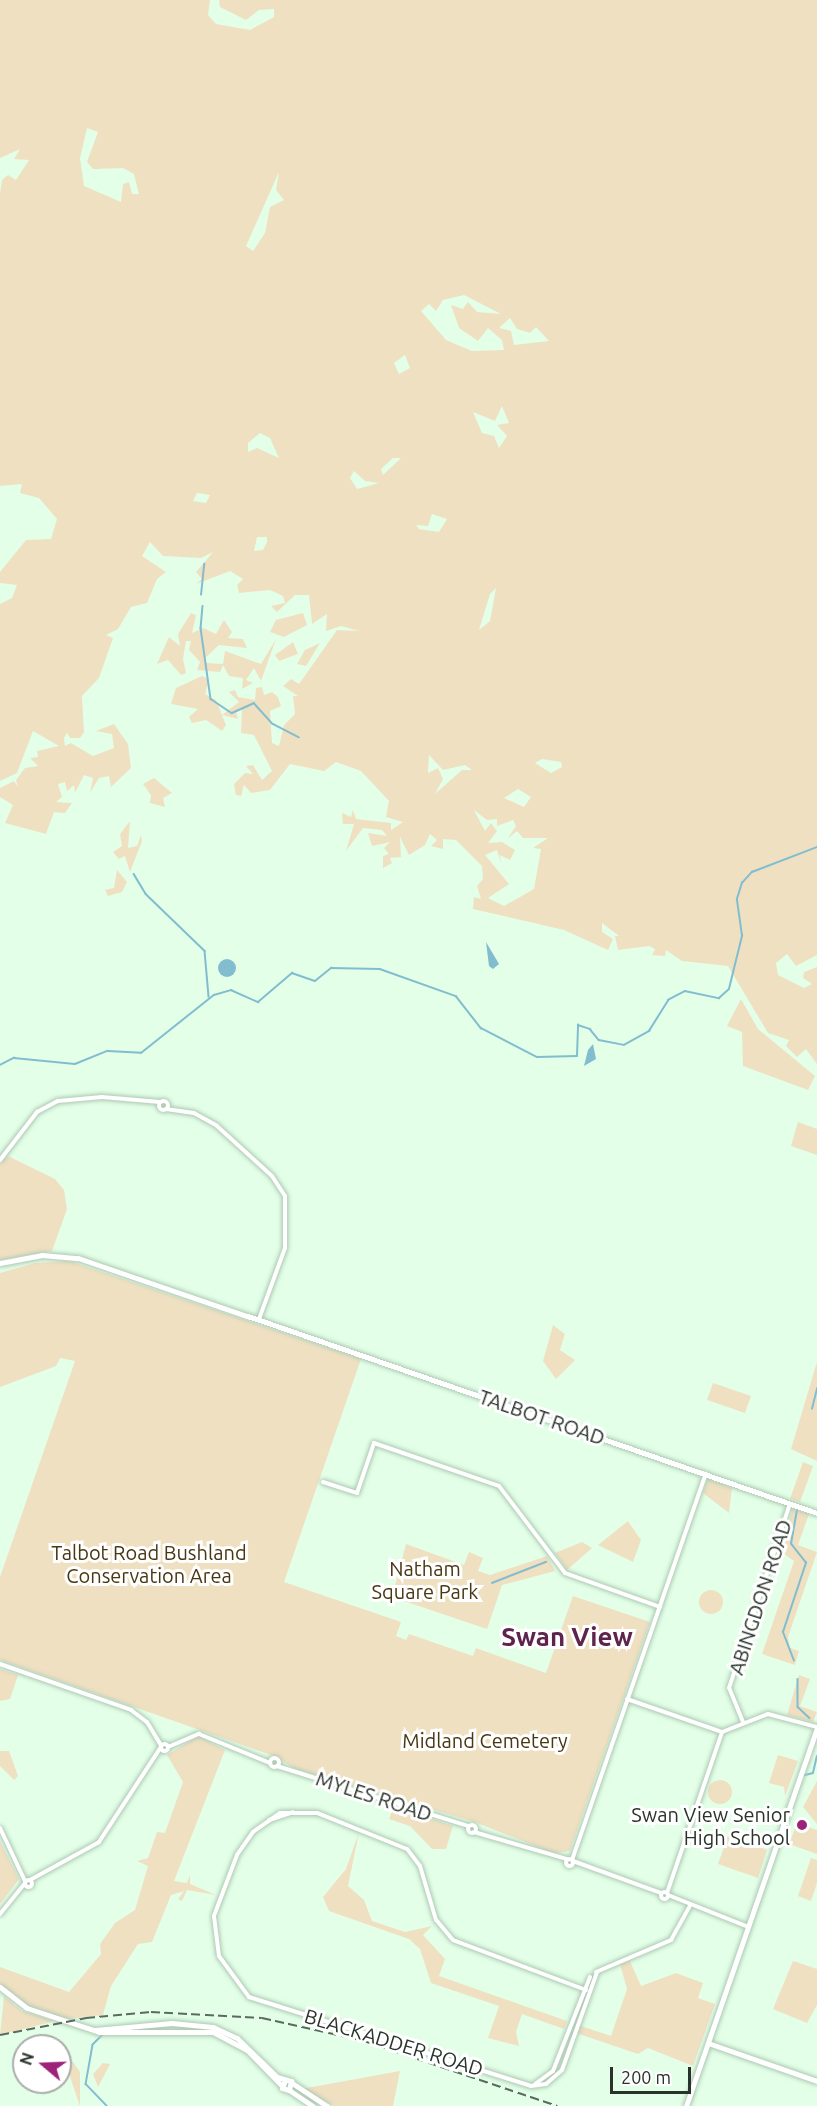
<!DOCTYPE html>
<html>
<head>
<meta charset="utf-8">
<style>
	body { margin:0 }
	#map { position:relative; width:817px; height:2106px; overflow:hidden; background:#e3ffe8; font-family:Ubuntu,sans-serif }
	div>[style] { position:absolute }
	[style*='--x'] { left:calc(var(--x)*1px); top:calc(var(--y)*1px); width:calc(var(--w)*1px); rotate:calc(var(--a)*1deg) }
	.green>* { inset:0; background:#f0e0c2 }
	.round { border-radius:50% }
	.water>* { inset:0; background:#82bdcf }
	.stream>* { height:1.5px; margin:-0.75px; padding:0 0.75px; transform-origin:0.75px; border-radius:0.75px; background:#82bdcf }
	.roads { filter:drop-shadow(0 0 2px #aec9b3) drop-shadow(0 0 2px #aec9b3) }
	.minor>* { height:4px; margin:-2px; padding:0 2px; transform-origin:2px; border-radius:2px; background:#fff }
	.minor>.ring { margin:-2px; padding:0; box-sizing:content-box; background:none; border:4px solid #fff; border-radius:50% }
	.major>* { height:5px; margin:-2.5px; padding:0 2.5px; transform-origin:2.5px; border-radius:2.5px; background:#fff }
	.rail>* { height:1.5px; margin-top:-0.75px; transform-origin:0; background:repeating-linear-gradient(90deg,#5b6a5e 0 9px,transparent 0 13.5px) }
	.dots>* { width:16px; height:16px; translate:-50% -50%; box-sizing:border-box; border:3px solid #fff; border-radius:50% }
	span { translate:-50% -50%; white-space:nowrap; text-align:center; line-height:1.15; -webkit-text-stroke:6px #fff; paint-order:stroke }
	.street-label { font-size:20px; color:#29332b }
	.park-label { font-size:20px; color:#483713 }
	.poi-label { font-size:20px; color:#29332b }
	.right { translate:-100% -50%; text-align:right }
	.district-label { font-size:26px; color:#5f244c; font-weight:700 }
	.north { position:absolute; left:12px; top:2034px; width:60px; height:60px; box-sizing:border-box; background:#fff; border:2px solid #a9adaa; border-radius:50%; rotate:289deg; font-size:16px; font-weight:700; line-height:24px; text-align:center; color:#29332b }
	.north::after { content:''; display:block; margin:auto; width:21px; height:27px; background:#9d227a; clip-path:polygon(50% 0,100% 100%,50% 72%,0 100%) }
	.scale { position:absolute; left:610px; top:2067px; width:81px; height:27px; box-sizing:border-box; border:3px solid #29332b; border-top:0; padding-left:8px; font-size:18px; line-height:21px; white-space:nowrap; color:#29332b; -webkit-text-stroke:4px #fff; paint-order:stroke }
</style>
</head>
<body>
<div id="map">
	<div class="green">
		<i style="clip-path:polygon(evenodd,0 0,210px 0,208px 15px,216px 24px,250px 30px,274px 17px,274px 9px,259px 10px,246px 20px,220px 7px,219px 0,817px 0,817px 955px,796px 966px,787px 954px,776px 963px,778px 975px,804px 988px,812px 984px,803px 978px,804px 972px,817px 967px,817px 1064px,806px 1049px,797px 1057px,786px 1046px,789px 1040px,768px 1033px,728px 966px,682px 961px,666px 950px,665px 956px,652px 955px,655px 949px,649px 946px,618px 950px,615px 936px,619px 936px,602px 923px,602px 932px,613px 939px,608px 950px,564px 930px,473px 909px,474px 897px,481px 899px,477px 886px,483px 879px,482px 866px,456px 840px,443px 839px,443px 849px,431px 846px,437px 840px,430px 834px,425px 845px,409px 855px,400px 837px,401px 857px,390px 858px,392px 863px,383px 868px,383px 856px,389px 854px,384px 848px,390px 842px,372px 846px,368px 833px,387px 836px,382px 830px,363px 828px,346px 851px,354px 824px,343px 824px,342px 813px,351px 817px,353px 810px,356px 819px,391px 823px,391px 830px,403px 822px,386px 817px,389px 801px,361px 771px,336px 762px,324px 771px,290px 764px,270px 790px,251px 793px,244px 785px,241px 796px,236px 795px,234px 784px,245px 773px,253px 774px,246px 766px,253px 765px,262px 780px,272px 771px,254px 735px,241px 733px,242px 709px,236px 711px,238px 719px,222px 715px,239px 702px,229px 692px,235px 690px,238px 697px,255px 700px,256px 688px,262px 687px,264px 695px,272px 692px,278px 697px,281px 706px,270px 711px,272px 743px,279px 746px,284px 725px,295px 714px,293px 696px,298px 696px,283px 686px,291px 679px,299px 684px,337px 630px,359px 631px,341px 626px,326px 631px,327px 614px,312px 624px,309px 595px,295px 595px,277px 612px,271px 606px,285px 603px,283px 596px,270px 590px,239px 593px,237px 585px,243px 579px,230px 571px,196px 584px,202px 579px,196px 572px,213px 552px,201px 558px,163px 556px,150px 542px,142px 556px,166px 572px,157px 579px,147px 603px,131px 607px,118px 629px,106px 635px,113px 638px,99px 678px,82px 696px,84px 732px,80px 738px,70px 738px,67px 733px,64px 738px,65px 746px,71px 743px,93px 756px,114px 748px,112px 734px,96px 731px,114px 724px,128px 744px,131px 768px,111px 787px,109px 776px,99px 778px,90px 793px,93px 778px,84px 775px,75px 793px,74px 785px,67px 791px,65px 782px,58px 784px,62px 797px,56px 802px,72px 803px,65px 813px,54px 812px,46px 834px,5px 823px,13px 805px,0 797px,0 788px,14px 781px,18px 787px,16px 780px,25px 768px,38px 766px,30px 758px,38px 757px,37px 751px,59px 746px,33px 731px,17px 773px,0 781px,0 604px,12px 598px,17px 585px,0 583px,0 572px,26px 540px,51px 539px,57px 519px,39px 498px,20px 493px,22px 484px,0 486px,0 193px,2px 180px,8px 175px,16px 180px,29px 160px,14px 159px,20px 149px,0 158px,0 0,87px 128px,98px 132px,87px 162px,93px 169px,123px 168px,134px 174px,139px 194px,132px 194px,129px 182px,123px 184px,121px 202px,84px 186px,80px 158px,87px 128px,0 0,279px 172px,276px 190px,284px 200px,270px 207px,265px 233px,253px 251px,246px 246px,279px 172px,0 0,464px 295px,501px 314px,477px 312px,468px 302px,463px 309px,451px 305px,459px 328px,478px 341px,488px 328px,502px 340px,504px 350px,472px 351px,446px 340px,421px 311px,429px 304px,436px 311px,443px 300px,464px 295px,0 0,510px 318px,517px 329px,530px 333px,536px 327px,549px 341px,514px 345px,511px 331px,499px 328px,510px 318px,0 0,405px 355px,410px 368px,399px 374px,394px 363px,405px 355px,0 0,502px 406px,509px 423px,497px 425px,507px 436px,499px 448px,494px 436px,482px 433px,473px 412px,495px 421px,502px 406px,0 0,260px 433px,270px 438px,279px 458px,257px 448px,248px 452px,248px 443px,260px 433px,0 0,393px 458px,401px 458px,383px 475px,381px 469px,393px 458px,0 0,354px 471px,365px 481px,379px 483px,357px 489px,350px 478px,354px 471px,0 0,197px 493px,210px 495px,206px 503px,193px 501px,197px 493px,0 0,432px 514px,447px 519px,439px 532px,419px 529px,416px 525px,428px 526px,432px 514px,0 0,257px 537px,267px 537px,267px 542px,263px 550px,254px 551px,257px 537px,0 0,496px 588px,490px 621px,479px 630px,490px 594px,496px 588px,0 0,429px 755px,443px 770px,465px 765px,472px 770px,462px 770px,435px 794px,443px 779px,438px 768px,428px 773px,429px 755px,0 0,542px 759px,561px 762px,562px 767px,551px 773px,535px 763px,542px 759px,0 0,518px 789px,531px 797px,524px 807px,504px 798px,518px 789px,0 0,474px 810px,487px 820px,497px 819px,497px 826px,513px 820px,516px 826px,508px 838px,517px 831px,523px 838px,548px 838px,533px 848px,541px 849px,534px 889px,504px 906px,488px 898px,509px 884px,485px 855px,497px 850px,501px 863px,500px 855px,510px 860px,515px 850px,502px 842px,488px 843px,497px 831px,491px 823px,485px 831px,474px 810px)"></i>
		<i style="clip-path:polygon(191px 613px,196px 615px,192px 633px,203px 628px,216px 634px,224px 620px,232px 632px,228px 638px,243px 639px,247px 648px,219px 645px,204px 659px,207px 663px,223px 664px,225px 651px,261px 664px,276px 639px,261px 681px,254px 668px,246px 680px,253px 683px,242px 689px,243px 678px,229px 676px,223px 665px,220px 672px,197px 670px,200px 662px,189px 650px,191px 641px,186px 641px,183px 659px,186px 673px,181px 675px,168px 660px,157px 664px,169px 637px,180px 646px,178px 634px)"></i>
		<i style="clip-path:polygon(303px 613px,307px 625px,284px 637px,270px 632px,276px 620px)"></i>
		<i style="clip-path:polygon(293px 642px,298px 654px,279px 661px,275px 655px)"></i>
		<i style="clip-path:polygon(320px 643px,306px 666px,297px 664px,305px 650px)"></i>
		<i style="clip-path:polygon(202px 676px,209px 679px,205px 694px,216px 700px,226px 725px,222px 731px,206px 720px,192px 723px,189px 717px,198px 709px,171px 704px,176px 688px)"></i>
		<i style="clip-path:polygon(154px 778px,172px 793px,163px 798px,165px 807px,150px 803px,151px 795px,143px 784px)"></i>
		<i style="clip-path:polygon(130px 821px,128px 848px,137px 846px,141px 835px,142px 841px,130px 872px,125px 856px,119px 859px,113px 852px,122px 846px,120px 834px)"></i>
		<i style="clip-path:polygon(117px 870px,127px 882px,122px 892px,108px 896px,105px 890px,114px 888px)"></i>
		<i style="clip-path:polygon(741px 999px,758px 1029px,815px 1076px,808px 1090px,743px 1066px,742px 1032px,727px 1026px)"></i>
		<i style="clip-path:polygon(798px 1122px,817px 1129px,817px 1155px,791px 1146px)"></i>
		<i style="clip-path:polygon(8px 1156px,55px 1179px,64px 1190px,67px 1209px,52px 1251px,0 1260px,0 1163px)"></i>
		<i style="clip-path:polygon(69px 1261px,361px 1359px,284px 1582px,401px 1622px,396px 1636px,406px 1640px,409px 1634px,473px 1656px,476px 1648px,546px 1673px,573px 1596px,650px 1622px,570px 1851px,553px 1853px,475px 1822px,296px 1769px,274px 1756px,0 1660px,0 1577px,75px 1361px,60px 1358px,56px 1366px,0 1387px,0 1273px,35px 1263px)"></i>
		<i style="clip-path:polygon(553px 1325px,565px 1334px,560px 1350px,575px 1360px,556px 1379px,543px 1361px)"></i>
		<i style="clip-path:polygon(817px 1362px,817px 1461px,791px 1449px)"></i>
		<i style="clip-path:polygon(713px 1383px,751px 1396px,745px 1413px,707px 1400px)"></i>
		<i style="clip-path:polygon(803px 1462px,813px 1466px,800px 1502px,790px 1499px)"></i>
		<i style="clip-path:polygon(708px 1479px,732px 1488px,729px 1513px,703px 1493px)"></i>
		<i style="clip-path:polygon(793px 1509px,809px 1514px,798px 1545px,817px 1552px,788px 1637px,790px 1648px,799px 1651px,795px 1665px,762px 1654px,794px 1561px,780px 1551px)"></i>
		<i style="clip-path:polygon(628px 1521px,641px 1540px,633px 1562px,598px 1545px)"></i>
		<i style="clip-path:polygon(582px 1542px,592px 1548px,567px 1570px,555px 1553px)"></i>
		<i style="clip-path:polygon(406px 1544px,464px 1565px,469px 1552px,483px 1558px,478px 1571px,490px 1575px,547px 1556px,555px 1571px,502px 1585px,487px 1629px,392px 1597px)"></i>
		<i class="round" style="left:699px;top:1590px;width:24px;height:24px"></i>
		<i style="clip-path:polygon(0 1669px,18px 1675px,10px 1699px,0 1701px)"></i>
		<i style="clip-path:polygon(799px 1675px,810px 1679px,800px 1706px,817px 1712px,813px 1722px,787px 1715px)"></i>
		<i style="clip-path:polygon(198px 1736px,225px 1750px,174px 1881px,187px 1883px,190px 1875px,190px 1884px,216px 1895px,187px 1890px,182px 1901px,178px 1899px,184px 1891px,171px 1895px,152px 1942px,138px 1944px,111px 1986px,103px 2015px,66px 2019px,27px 2008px,0 1986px,0 1967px,69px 1992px,101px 1954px,100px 1944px,115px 1923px,135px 1910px,148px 1866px,137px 1861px,148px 1858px,157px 1832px,165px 1833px,183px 1782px,167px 1755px)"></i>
		<i style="clip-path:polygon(0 1751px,9px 1751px,18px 1776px,14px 1780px,0 1766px)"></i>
		<i style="clip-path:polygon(778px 1755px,798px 1761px,785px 1796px,784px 1787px,769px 1783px)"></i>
		<i class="round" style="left:708px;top:1780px;width:24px;height:24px"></i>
		<i style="clip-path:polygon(817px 1781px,817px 1824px,803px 1807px)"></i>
		<i style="clip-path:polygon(394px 1806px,453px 1826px,446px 1849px,432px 1849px,410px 1826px,389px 1819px)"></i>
		<i style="clip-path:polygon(797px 1823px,817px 1830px,817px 1854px,789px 1844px)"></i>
		<i style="clip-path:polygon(359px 1832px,348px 1886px,364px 1900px,372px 1921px,405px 1932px,432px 1926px,423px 1935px,445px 1959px,439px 1976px,567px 2021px,564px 2029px,522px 2014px,516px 2032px,519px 2046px,488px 2038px,499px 2006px,431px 1983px,420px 1949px,409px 1939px,329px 1911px,323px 1897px,346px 1869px)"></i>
		<i style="clip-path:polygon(729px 1833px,767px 1850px,758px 1878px,718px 1864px)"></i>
		<i style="clip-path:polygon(0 1841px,19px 1879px,0 1904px)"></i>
		<i style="clip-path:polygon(811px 1858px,817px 1860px,817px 1883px,811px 1901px,798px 1896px)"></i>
		<i style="clip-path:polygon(630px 1961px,641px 1986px,676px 1973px,703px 1983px,698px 1998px,715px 2004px,693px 2066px,648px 2048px,638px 2054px,576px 2033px,578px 2025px,611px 2036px,627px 1989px,620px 1964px)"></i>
		<i style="clip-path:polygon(793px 1961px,817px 1969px,817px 2005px,807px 2023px,773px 2009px)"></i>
		<i style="clip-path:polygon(4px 1996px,22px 2011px,55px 2021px,0 2035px)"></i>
		<i style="clip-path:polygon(65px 2062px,73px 2062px,80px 2072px,80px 2106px)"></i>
		<i style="clip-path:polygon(103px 2063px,110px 2064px,98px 2087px,93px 2074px)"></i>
		<i style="clip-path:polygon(400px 2071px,393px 2106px,334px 2106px,301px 2089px)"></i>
	</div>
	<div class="water">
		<i style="clip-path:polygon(486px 942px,499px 964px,493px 969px,489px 966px)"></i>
		<i class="round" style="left:218px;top:959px;width:18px;height:18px"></i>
		<i style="clip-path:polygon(593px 1044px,596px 1059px,584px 1066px,588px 1050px)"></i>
	</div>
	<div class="stream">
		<i style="--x:201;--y:595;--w:31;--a:-84"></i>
		<i style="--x:203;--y:606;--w:22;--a:95"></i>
		<i style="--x:201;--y:628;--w:72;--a:82"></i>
		<i style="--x:211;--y:699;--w:25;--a:34"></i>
		<i style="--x:232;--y:713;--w:24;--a:-24"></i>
		<i style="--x:254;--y:703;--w:28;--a:48"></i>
		<i style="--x:273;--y:724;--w:29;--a:27"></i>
		<i style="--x:134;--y:874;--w:23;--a:59"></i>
		<i style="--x:146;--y:894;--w:82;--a:44"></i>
		<i style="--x:205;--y:951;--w:46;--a:85"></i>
		<i style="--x:0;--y:1065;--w:16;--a:-27"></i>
		<i style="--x:14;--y:1058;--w:61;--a:5.6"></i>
		<i style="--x:75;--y:1064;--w:35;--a:-22"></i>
		<i style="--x:108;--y:1051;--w:33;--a:3"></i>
		<i style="--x:141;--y:1053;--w:93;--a:-38.5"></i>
		<i style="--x:214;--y:995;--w:18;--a:-16"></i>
		<i style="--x:231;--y:990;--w:30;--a:24"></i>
		<i style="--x:258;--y:1002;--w:45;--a:-40.5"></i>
		<i style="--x:292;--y:973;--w:24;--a:19"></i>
		<i style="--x:315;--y:981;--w:21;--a:-39"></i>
		<i style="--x:331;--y:968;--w:49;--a:1.2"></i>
		<i style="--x:380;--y:969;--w:81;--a:19.6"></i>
		<i style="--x:456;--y:996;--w:41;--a:52"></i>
		<i style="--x:481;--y:1028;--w:63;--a:27.4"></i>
		<i style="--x:537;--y:1057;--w:40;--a:-1.4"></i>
		<i style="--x:577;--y:1056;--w:31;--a:-88"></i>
		<i style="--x:578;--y:1025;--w:13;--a:18"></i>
		<i style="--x:590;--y:1029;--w:14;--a:51"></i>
		<i style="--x:599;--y:1040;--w:25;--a:11"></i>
		<i style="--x:624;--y:1045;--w:29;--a:-29"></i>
		<i style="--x:649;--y:1031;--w:36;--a:-58"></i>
		<i style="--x:668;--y:1000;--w:19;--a:-28"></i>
		<i style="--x:685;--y:991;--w:35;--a:12"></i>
		<i style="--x:719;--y:998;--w:13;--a:-42"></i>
		<i style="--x:729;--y:989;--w:55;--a:-76.2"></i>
		<i style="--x:742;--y:936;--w:37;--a:-98"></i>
		<i style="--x:737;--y:899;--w:17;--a:-73"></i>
		<i style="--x:742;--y:883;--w:15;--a:-48"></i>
		<i style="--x:752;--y:872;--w:70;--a:-21"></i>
		<i style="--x:812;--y:1409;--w:21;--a:-76"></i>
		<i style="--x:492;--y:1583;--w:58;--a:-21.3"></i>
		<i style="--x:794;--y:1661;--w:31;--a:-111"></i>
		<i style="--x:783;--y:1632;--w:73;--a:-71.6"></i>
		<i style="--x:806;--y:1563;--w:24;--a:-128"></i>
		<i style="--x:791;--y:1544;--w:35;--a:-80"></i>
		<i style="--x:798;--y:1679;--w:28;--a:90"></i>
		<i style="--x:798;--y:1707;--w:16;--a:43"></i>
		<i style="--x:805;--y:1775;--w:8;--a:-14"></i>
		<i style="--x:813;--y:1773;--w:17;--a:-77"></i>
		<i style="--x:103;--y:2035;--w:14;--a:135"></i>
		<i style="--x:93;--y:2045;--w:40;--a:100"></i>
		<i style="--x:86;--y:2084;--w:30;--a:46"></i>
	</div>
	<div class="roads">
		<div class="minor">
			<i class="ring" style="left:158.5px;top:1100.5px;width:5px;height:5px"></i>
			<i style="--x:166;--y:1109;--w:28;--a:8"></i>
			<i style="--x:194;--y:1113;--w:26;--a:29"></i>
			<i style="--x:217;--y:1126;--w:74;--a:42.3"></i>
			<i style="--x:272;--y:1176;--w:24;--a:57"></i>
			<i style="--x:285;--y:1196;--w:52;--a:90"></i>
			<i style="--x:285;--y:1248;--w:76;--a:110.1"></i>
			<i style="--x:0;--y:1160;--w:61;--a:-52.4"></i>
			<i style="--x:37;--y:1112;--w:24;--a:-28"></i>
			<i style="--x:58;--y:1101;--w:44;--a:-5.2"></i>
			<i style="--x:102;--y:1097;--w:58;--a:4.9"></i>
			<i style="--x:323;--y:1482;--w:36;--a:18"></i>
			<i style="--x:357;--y:1493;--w:53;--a:-71.2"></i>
			<i style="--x:374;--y:1443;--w:132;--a:19"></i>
			<i style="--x:499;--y:1486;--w:109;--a:52.8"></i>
			<i style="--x:565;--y:1573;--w:101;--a:19.7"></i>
			<i style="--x:0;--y:1664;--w:139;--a:19.3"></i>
			<i style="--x:131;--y:1710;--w:20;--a:37"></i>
			<i style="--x:147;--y:1722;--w:27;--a:59"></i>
			<i style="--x:627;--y:1699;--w:101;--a:19.2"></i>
			<i style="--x:722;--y:1732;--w:49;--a:-21.4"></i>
			<i style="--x:768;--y:1714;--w:51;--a:14.9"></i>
			<i style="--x:743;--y:1722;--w:37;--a:-112"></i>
			<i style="--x:729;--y:1688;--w:194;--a:-71.7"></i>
			<i class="ring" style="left:160.5px;top:1743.5px;width:3px;height:3px"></i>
			<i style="--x:168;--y:1747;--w:34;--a:-23"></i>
			<i style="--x:199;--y:1734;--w:77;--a:22.2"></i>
			<i class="ring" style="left:269.5px;top:1757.5px;width:5px;height:5px"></i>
			<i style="--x:277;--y:1766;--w:200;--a:17.4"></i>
			<i style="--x:269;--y:1820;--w:25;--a:-18"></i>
			<i class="ring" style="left:468px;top:1825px;width:4px;height:4px"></i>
			<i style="--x:0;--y:1828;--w:59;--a:64.7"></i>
			<i style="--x:474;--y:1832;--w:97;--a:16.2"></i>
			<i class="ring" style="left:565.5px;top:1858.5px;width:3px;height:3px"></i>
			<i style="--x:572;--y:1860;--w:409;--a:-70.9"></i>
			<i style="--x:573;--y:1861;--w:94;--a:20"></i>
			<i class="ring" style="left:24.5px;top:1879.5px;width:3px;height:3px"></i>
			<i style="--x:30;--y:1880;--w:79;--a:-28.8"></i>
			<i style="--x:99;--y:1842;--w:113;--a:-56.9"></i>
			<i class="ring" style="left:660.5px;top:1891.5px;width:3px;height:3px"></i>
			<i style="--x:667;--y:1893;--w:170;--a:-71.1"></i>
			<i style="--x:668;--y:1895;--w:87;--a:21.6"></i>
			<i style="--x:0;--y:1914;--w:40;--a:-51"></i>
			<i style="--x:596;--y:1972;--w:82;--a:-23.1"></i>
			<i style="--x:671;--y:1940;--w:39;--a:-61"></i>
			<i style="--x:586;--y:1990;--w:142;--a:-159.4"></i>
			<i style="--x:453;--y:1940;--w:26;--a:-130"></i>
			<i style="--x:436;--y:1920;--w:56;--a:-106.5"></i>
			<i style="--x:420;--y:1866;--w:21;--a:-127"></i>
			<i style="--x:407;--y:1849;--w:97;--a:-158.2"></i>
			<i style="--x:317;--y:1813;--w:37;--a:180"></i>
			<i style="--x:280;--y:1813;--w:33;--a:145"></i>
			<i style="--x:253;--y:1832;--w:28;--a:125"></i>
			<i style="--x:237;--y:1855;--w:65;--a:110.7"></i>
			<i style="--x:214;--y:1916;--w:40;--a:82.9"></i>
			<i style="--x:219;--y:1956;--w:51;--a:53.8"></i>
			<i style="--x:249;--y:1997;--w:296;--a:17.5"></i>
			<i style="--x:531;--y:2086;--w:15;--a:-8"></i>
			<i style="--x:546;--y:2084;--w:21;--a:-41"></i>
			<i style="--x:562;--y:2070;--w:104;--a:-70.3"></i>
			<i style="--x:535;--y:2084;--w:22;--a:-36"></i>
			<i style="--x:553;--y:2071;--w:101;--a:-68.5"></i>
		</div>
		<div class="major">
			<i style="--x:0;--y:1263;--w:43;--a:-10.8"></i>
			<i style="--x:42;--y:1255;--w:36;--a:5"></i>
			<i style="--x:78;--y:1258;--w:181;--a:19"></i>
			<i style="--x:248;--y:1316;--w:602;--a:19.1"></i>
			<i style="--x:0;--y:1987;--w:34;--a:38"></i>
			<i style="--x:27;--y:2008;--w:76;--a:18.4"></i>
			<i style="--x:99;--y:2032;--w:114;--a:0"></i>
			<i style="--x:213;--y:2032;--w:40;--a:28"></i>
			<i style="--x:248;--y:2051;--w:49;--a:45.8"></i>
			<i style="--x:95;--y:2030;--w:77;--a:-5.2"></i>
			<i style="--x:172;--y:2023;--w:41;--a:5.6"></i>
			<i style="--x:213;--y:2027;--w:26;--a:25"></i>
			<i style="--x:237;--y:2038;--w:56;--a:44.3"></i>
			<i style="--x:277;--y:2077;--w:15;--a:16"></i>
			<i style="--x:291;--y:2081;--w:9;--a:103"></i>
			<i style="--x:289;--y:2090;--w:7;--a:-164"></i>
			<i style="--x:282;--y:2088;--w:9;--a:-69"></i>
			<i style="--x:708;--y:2043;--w:115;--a:19.2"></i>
			<i style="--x:292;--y:2083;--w:42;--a:33.3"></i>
			<i style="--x:289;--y:2090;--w:29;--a:34"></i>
			<i style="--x:686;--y:2106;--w:401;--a:-70.9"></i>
		</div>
	</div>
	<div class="rail">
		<i style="--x:0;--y:2035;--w:88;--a:-11.2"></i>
		<i style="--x:86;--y:2018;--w:65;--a:-5.3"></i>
		<i style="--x:151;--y:2012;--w:111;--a:3.1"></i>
		<i style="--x:262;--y:2018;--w:105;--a:12.7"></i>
		<i style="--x:364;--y:2041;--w:204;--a:18.6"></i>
	</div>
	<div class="dots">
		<i style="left:802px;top:1825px;background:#9d227a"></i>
	</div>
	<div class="street-label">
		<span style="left:542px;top:1417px;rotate:19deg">TALBOT ROAD</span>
		<span style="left:760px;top:1597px;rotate:-72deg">ABINGDON ROAD</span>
		<span style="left:374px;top:1796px;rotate:18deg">MYLES ROAD</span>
		<span style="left:394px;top:2042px;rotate:17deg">BLACKADDER ROAD</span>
	</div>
	<div class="park-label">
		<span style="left:149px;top:1564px">Talbot Road Bushland<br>Conservation Area</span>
		<span style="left:425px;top:1580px">Natham<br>Square Park</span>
		<span style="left:485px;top:1740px">Midland Cemetery</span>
	</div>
	<div class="poi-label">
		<span class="right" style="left:790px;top:1826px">Swan View Senior<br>High School</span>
	</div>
	<div class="district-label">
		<span style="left:567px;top:1637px">Swan View</span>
	</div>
	<div class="north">N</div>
	<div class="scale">200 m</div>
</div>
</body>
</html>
